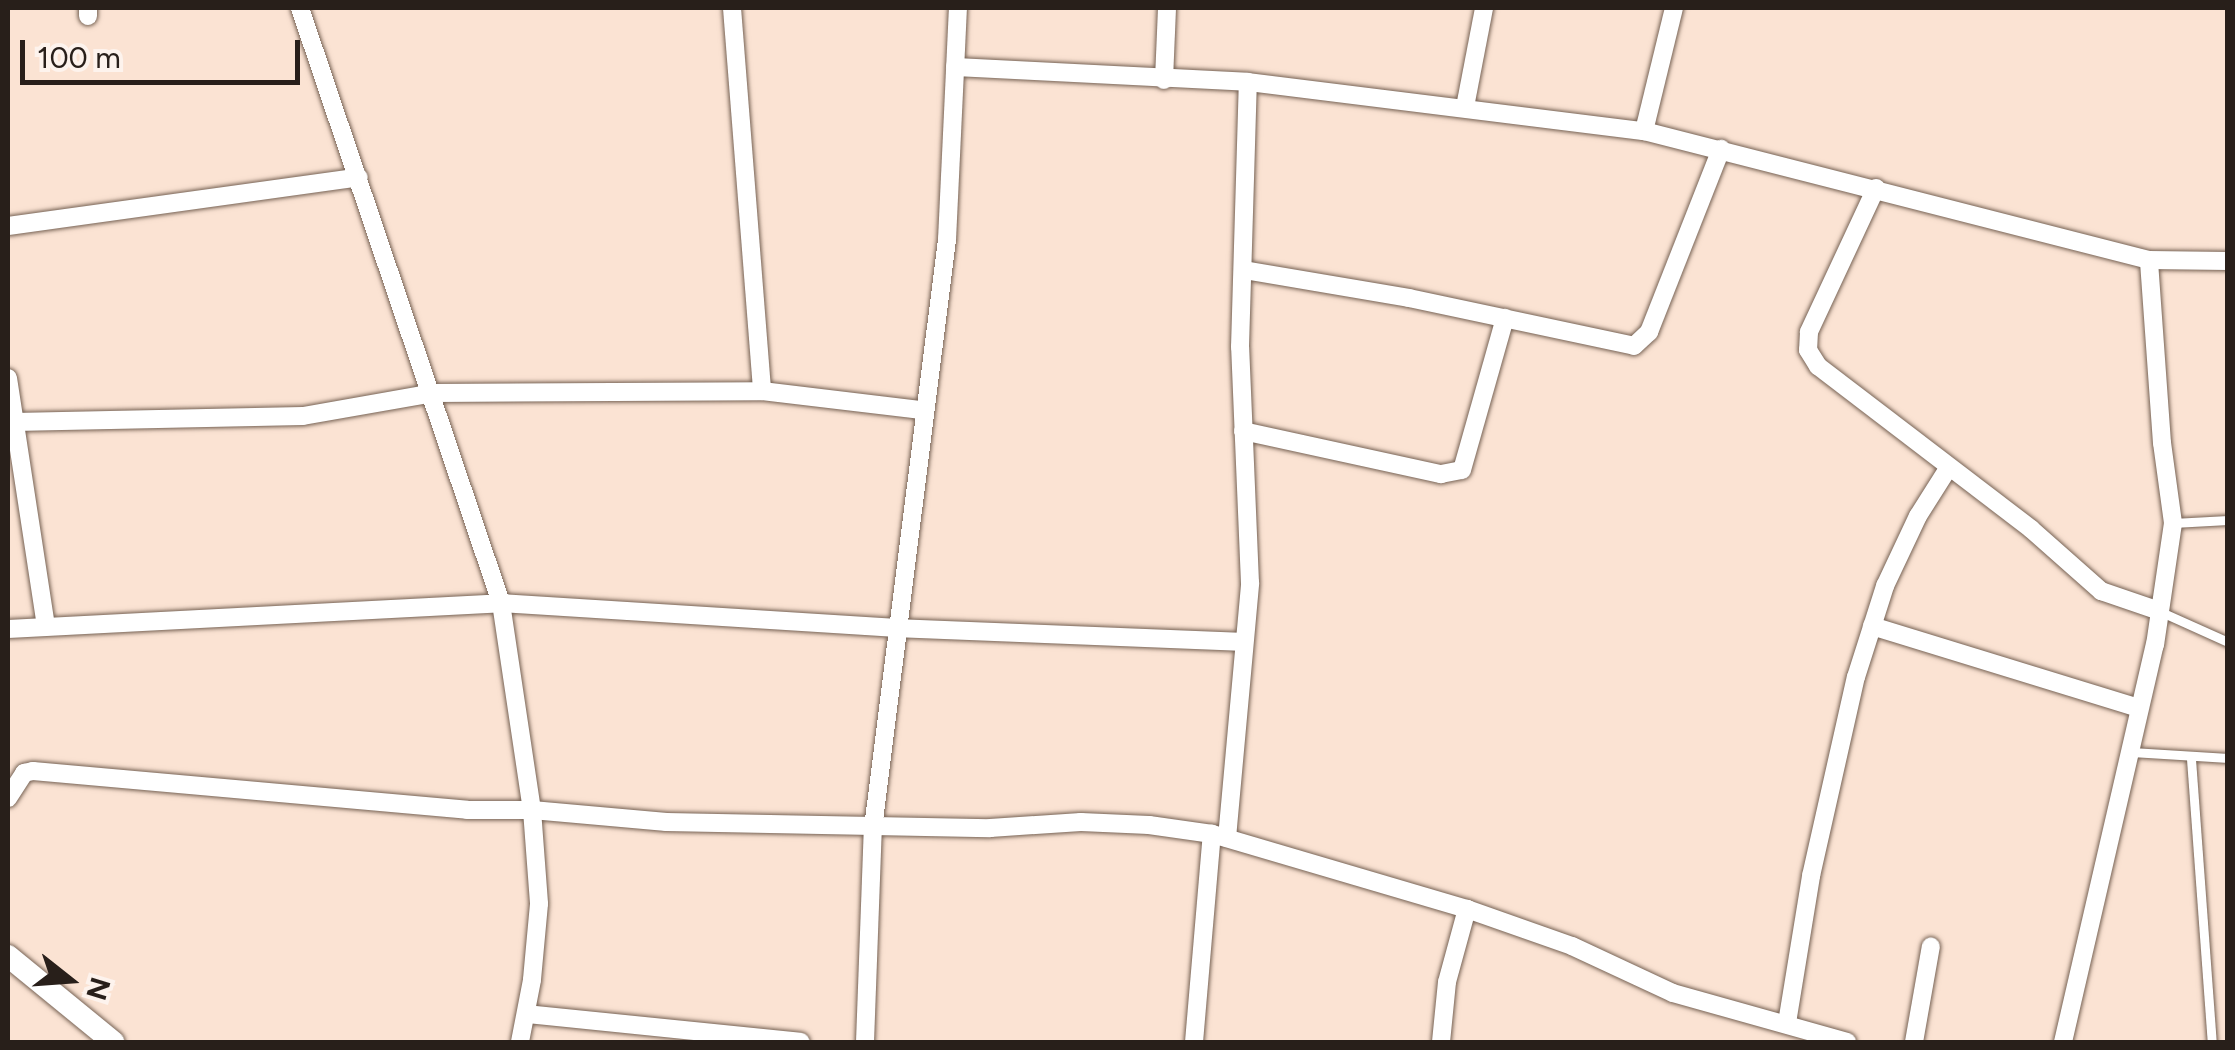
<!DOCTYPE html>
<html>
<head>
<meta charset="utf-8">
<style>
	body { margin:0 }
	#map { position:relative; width:2235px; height:1050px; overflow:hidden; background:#fbe3d3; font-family:Figtree,sans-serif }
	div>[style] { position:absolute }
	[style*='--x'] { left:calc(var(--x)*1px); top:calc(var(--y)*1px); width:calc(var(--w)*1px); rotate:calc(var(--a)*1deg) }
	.roads { filter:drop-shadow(0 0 2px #766254) drop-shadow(0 0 2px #766254) }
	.service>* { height:9px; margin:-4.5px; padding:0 4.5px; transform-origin:4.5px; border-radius:4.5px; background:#fff }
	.minor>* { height:18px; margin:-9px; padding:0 9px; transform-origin:9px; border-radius:9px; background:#fff }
	.tertiary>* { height:22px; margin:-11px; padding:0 11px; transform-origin:11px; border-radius:11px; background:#fff }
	span { translate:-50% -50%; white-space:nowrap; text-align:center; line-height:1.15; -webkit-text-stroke:9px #fdf3ed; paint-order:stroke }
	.frame { position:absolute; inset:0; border:10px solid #281f1a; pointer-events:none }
	.north { position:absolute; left:20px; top:930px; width:100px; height:100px; -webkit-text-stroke:8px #fdf3ed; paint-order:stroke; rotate:107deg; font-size:28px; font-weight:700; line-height:40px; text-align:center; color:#281f1a }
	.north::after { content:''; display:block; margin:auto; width:35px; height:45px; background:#281f1a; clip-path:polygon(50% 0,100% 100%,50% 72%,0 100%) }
	.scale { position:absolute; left:20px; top:40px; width:280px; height:45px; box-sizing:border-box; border:5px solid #281f1a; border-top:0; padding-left:12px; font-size:30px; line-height:35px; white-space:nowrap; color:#281f1a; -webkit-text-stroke:8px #fdf3ed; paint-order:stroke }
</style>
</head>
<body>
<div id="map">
	<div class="roads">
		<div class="service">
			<i style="--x:2173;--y:523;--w:55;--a:-3.1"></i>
			<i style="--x:2159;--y:611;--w:76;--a:24.2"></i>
			<i style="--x:2132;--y:752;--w:96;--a:3.6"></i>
			<i style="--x:2191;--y:759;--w:284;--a:85.8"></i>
		</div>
		<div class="minor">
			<i style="--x:300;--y:8;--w:628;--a:71.33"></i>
			<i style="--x:501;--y:603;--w:209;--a:81.5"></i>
			<i style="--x:532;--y:810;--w:94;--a:85.7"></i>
			<i style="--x:539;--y:904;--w:76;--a:95.3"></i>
			<i style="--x:532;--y:980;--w:63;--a:101"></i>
			<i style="--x:732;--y:8;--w:384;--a:85.5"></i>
			<i style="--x:88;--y:16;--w:8;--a:-90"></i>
			<i style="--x:955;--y:67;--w:293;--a:2.9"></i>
			<i style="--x:1248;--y:82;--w:399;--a:7.1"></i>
			<i style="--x:1644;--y:131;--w:521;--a:14.33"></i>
			<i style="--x:2149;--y:260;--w:79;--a:0.7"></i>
			<i style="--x:1164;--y:80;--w:72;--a:-87.6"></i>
			<i style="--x:1465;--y:107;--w:101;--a:-79.1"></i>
			<i style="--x:1644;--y:131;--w:127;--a:-76.3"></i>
			<i style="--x:1876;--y:188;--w:159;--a:115"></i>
			<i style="--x:1809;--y:332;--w:18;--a:93"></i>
			<i style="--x:1808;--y:350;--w:19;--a:58"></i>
			<i style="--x:1818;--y:366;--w:268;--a:37.4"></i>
			<i style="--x:2031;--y:529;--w:94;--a:41.5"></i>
			<i style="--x:2101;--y:591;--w:61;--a:19"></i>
			<i style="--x:8;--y:226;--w:354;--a:-7.9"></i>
			<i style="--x:1244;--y:270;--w:167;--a:9.6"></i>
			<i style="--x:1409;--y:298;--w:230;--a:12"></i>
			<i style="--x:1634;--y:346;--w:21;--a:-43"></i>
			<i style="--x:1649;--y:332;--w:197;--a:-68.5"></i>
			<i style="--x:8;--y:378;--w:250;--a:81.3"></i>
			<i style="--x:14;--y:422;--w:289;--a:-1.2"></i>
			<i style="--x:303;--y:416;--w:132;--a:-10"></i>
			<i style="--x:433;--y:393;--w:329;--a:-0.3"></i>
			<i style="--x:762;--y:391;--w:161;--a:6.8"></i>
			<i style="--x:1243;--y:431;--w:203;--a:12.3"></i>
			<i style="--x:1441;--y:474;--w:21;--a:-11"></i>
			<i style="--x:1462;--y:470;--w:158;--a:-74.2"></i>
			<i style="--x:1872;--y:626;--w:279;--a:17.1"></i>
			<i style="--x:8;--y:629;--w:494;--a:-3"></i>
			<i style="--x:501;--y:603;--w:397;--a:3.6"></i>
			<i style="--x:897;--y:628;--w:346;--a:2.3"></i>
			<i style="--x:8;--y:798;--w:30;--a:-57"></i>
			<i style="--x:24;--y:773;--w:9;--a:-13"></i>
			<i style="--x:33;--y:771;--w:436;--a:5.1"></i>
			<i style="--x:467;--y:810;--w:65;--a:0"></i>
			<i style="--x:532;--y:810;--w:135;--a:5.1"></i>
			<i style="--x:666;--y:822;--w:324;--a:1.1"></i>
			<i style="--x:990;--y:828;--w:91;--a:-3.8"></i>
			<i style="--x:1081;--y:822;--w:68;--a:2.5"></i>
			<i style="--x:1149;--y:825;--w:64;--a:8.1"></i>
			<i style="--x:1212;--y:834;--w:266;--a:16.4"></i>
			<i style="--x:1467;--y:909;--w:111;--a:19.4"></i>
			<i style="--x:1572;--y:946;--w:111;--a:25"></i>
			<i style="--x:1673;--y:993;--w:181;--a:15.7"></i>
			<i style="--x:1227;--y:838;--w:256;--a:-84.8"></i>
			<i style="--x:1250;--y:583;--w:236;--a:-92.4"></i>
			<i style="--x:1240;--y:347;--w:265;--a:-88.3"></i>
			<i style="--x:527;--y:1014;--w:275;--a:5.8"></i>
			<i style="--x:1787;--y:1023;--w:149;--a:-80.7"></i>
			<i style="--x:1811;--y:876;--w:204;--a:-77.3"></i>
			<i style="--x:1856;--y:677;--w:96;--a:-72.3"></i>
			<i style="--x:1885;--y:586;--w:77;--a:-64.8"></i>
			<i style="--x:1918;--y:516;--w:58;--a:-57.7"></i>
			<i style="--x:865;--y:1042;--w:214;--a:-87.9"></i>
			<i style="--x:873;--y:828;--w:593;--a:-82.83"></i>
			<i style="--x:947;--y:240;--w:232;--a:-87.3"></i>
			<i style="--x:1194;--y:1042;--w:209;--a:-85.1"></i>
			<i style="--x:1441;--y:1042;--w:60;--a:-84.3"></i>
			<i style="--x:1447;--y:982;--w:76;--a:-74.7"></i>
			<i style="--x:1914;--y:1042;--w:97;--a:-80"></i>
			<i style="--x:2063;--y:1042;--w:408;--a:-77"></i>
			<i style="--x:2155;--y:645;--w:123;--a:-81.6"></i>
			<i style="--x:2173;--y:523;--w:81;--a:-97.8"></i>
			<i style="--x:2162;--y:443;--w:183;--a:-94.1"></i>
		</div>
		<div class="tertiary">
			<i style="--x:8;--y:956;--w:136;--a:39.3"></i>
		</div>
	</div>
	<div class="frame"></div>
	<div class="north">N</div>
	<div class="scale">100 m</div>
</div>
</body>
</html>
